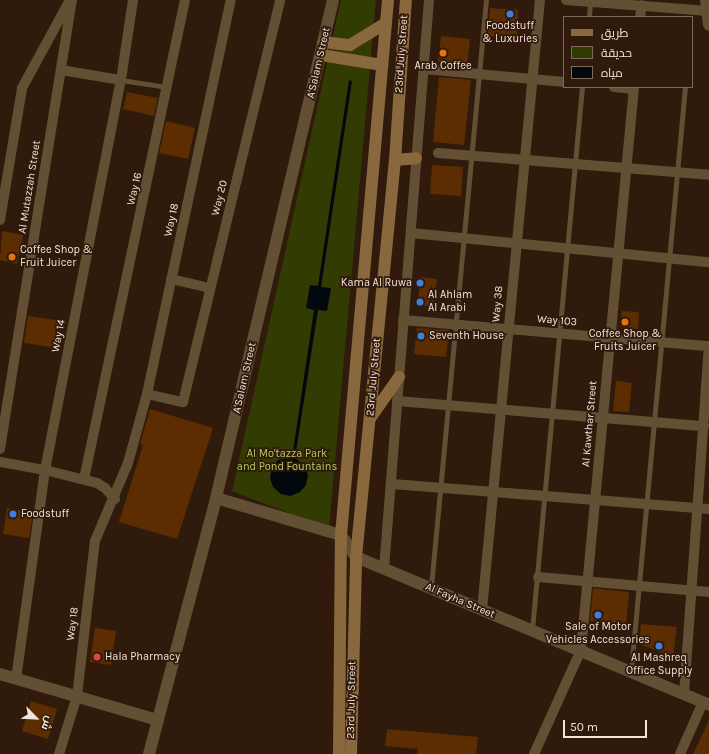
<!DOCTYPE html>
<html>
<head>
<meta charset="utf-8">
<style>
	body { margin:0 }
	#map { position:relative; width:709px; height:754px; overflow:hidden; background:#301a0b; font-family:Karla,Cairo,sans-serif }
	div>[style] { position:absolute }
	[style*='--x'] { left:calc(var(--x)*1px); top:calc(var(--y)*1px); width:calc(var(--w)*1px); rotate:calc(var(--a)*1deg) }
	.green>* { inset:0; background:#313b02 }
	.water>* { inset:0; background:#01090f }
	.building>* { inset:0; background:#5b2d00 }
	.service>* { height:5px; margin:-2.5px; padding:0 2.5px; transform-origin:2.5px; border-radius:2.5px; background:#624f34 }
	.minor>* { height:10px; margin:-5px; padding:0 5px; transform-origin:5px; border-radius:5px; background:#624f34 }
	.tertiary>* { height:12px; margin:-6px; padding:0 6px; transform-origin:6px; border-radius:6px; background:#624f34 }
	.secondary>* { height:12px; margin:-6px; padding:0 6px; transform-origin:6px; border-radius:6px; background:#88683c }
	.dots>* { width:11px; height:11px; translate:-50% -50%; box-sizing:border-box; border:2px solid #301a0b; border-radius:50% }
	span { translate:-50% -50%; white-space:nowrap; text-align:center; line-height:1.15; -webkit-text-stroke:3.5px #301a0b; paint-order:stroke }
	.poi-label { font-size:11px; color:#f3e3d9 }
	.left { translate:0 -50%; text-align:left }
	.right { translate:-100% -50%; text-align:right }
	.street-label { font-size:11px; color:#f3e3d9 }
	.park-label { font-size:11px; color:#b4cd62 }
	.legend { position:absolute; left:563px; top:16px; width:130px; height:72px; box-sizing:border-box; background:#301a0b; border:1px solid #7e6a5d; margin:0; padding:5px 7px; list-style:none; font-size:12px; color:#f3e3d9 }
	.legend li { display:flex; align-items:center; gap:8px; height:20px }
	.legend b { width:20px; border:1px solid #7e6a5d }
	.north { position:absolute; left:16px; top:698px; width:40px; height:40px; -webkit-text-stroke:3px #301a0b; paint-order:stroke; rotate:114deg; font-size:11px; font-weight:700; line-height:16px; text-align:center; color:#f3e3d9 }
	.north::after { content:''; display:block; margin:auto; width:14px; height:18px; background:#f3e3d9; clip-path:polygon(50% 0,100% 100%,50% 72%,0 100%) }
	.scale { position:absolute; left:563px; top:720px; width:84px; height:18px; box-sizing:border-box; border:2px solid #f3e3d9; border-top:0; padding-left:5px; font-size:12px; line-height:14px; white-space:nowrap; color:#f3e3d9; -webkit-text-stroke:3px #301a0b; paint-order:stroke }
</style>
</head>
<body>
<div id="map">
	<div class="green">
		<i style="clip-path:polygon(341px 0,376px 0,329px 529px,232px 491px)"></i>
	</div>
	<div class="water">
		<i style="clip-path:polygon(349px 80px,352px 81px,321px 287px,331px 288px,327px 311px,318px 310px,295px 458px,305px 466px,308px 475px,306px 485px,300px 492px,290px 496px,281px 494px,273px 487px,270px 478px,272px 468px,278px 460px,292px 458px,314px 310px,306px 308px,310px 285px,318px 286px)"></i>
	</div>
	<div class="building">
		<i style="clip-path:polygon(490px 8px,518px 10px,517px 38px,488px 36px)"></i>
		<i style="clip-path:polygon(441px 36px,470px 39px,467px 66px,438px 62px)"></i>
		<i style="clip-path:polygon(439px 77px,471px 80px,464px 145px,433px 142px)"></i>
		<i style="clip-path:polygon(127px 92px,158px 98px,154px 116px,123px 109px)"></i>
		<i style="clip-path:polygon(166px 121px,195px 128px,188px 159px,159px 153px)"></i>
		<i style="clip-path:polygon(432px 165px,463px 167px,461px 196px,430px 194px)"></i>
		<i style="clip-path:polygon(2px 231px,23px 235px,17px 264px,0 260px)"></i>
		<i style="clip-path:polygon(421px 277px,437px 279px,433px 307px,417px 305px)"></i>
		<i style="clip-path:polygon(622px 311px,639px 312px,638px 329px,620px 327px)"></i>
		<i style="clip-path:polygon(28px 316px,62px 321px,57px 348px,24px 343px)"></i>
		<i style="clip-path:polygon(417px 328px,449px 330px,446px 357px,414px 354px)"></i>
		<i style="clip-path:polygon(616px 381px,632px 383px,629px 412px,613px 411px)"></i>
		<i style="clip-path:polygon(150px 409px,213px 428px,177px 539px,119px 522px,143px 445px,140px 444px)"></i>
		<i style="clip-path:polygon(7px 508px,33px 512px,29px 538px,3px 534px)"></i>
		<i style="clip-path:polygon(593px 588px,629px 592px,626px 624px,590px 621px)"></i>
		<i style="clip-path:polygon(641px 624px,677px 627px,673px 657px,639px 644px)"></i>
		<i style="clip-path:polygon(95px 628px,116px 631px,111px 665px,90px 662px)"></i>
		<i style="clip-path:polygon(31px 701px,57px 709px,48px 739px,22px 731px)"></i>
		<i style="clip-path:polygon(709px 720px,709px 754px,693px 754px)"></i>
		<i style="clip-path:polygon(387px 729px,478px 737px,476px 754px,417px 754px,418px 749px,385px 746px)"></i>
	</div>
	<div class="service">
		<i style="--x:589;--y:17;--w:15;--a:-86"></i>
		<i style="--x:121;--y:80;--w:47;--a:8.7"></i>
		<i style="--x:431;--y:587;--w:590;--a:-84.65"></i>
		<i style="--x:532;--y:630;--w:545;--a:-84.74"></i>
		<i style="--x:631;--y:670;--w:585;--a:-84.71"></i>
	</div>
	<div class="minor">
		<i style="--x:566;--y:0;--w:143;--a:4.4"></i>
		<i style="--x:640;--y:17;--w:12;--a:-81"></i>
		<i style="--x:424;--y:69;--w:141;--a:5.3"></i>
		<i style="--x:61;--y:70;--w:61;--a:9.5"></i>
		<i style="--x:614;--y:87;--w:20;--a:6"></i>
		<i style="--x:438;--y:153;--w:272;--a:4.6"></i>
		<i style="--x:0;--y:220;--w:134;--a:-80.5"></i>
		<i style="--x:22;--y:88;--w:100;--a:-61.4"></i>
		<i style="--x:411;--y:233;--w:299;--a:5.6"></i>
		<i style="--x:171;--y:279;--w:40;--a:13"></i>
		<i style="--x:403;--y:320;--w:307;--a:4.9"></i>
		<i style="--x:147;--y:394;--w:37;--a:13"></i>
		<i style="--x:183;--y:402;--w:414;--a:-76.4"></i>
		<i style="--x:397;--y:401;--w:308;--a:4.7"></i>
		<i style="--x:0;--y:449;--w:455;--a:-80.9"></i>
		<i style="--x:0;--y:462;--w:46;--a:10.1"></i>
		<i style="--x:45;--y:470;--w:54;--a:14"></i>
		<i style="--x:97;--y:483;--w:9;--a:32"></i>
		<i style="--x:105;--y:488;--w:15;--a:48"></i>
		<i style="--x:84;--y:479;--w:490;--a:-78.1"></i>
		<i style="--x:392;--y:484;--w:318;--a:4.5"></i>
		<i style="--x:384;--y:569;--w:571;--a:-85.48"></i>
		<i style="--x:538;--y:577;--w:172;--a:5"></i>
		<i style="--x:482;--y:610;--w:613;--a:-84.57"></i>
		<i style="--x:16;--y:679;--w:211;--a:-82.1"></i>
		<i style="--x:45;--y:470;--w:397;--a:-79"></i>
		<i style="--x:121;--y:80;--w:81;--a:-81.5"></i>
		<i style="--x:684;--y:694;--w:349;--a:-85.9"></i>
		<i style="--x:59;--y:754;--w:61;--a:-72.8"></i>
		<i style="--x:77;--y:696;--w:156;--a:-83.4"></i>
		<i style="--x:95;--y:541;--w:85;--a:-67.1"></i>
		<i style="--x:128;--y:463;--w:72;--a:-74.6"></i>
		<i style="--x:147;--y:394;--w:403;--a:-78"></i>
		<i style="--x:534;--y:754;--w:114;--a:-65.7"></i>
		<i style="--x:581;--y:650;--w:565;--a:-84.62"></i>
		<i style="--x:680;--y:754;--w:57;--a:-66.1"></i>
	</div>
	<div class="tertiary">
		<i style="--x:706;--y:0;--w:25;--a:83"></i>
		<i style="--x:216;--y:498;--w:130;--a:16.5"></i>
		<i style="--x:341;--y:535;--w:27;--a:56"></i>
		<i style="--x:356;--y:557;--w:383;--a:22.7"></i>
		<i style="--x:0;--y:674;--w:164;--a:16.3"></i>
		<i style="--x:149;--y:754;--w:265;--a:-75.3"></i>
		<i style="--x:216;--y:498;--w:512;--a:-76.78"></i>
	</div>
	<div class="secondary">
		<i style="--x:324;--y:42;--w:26;--a:7"></i>
		<i style="--x:350;--y:45;--w:42;--a:-31.4"></i>
		<i style="--x:321;--y:55;--w:62;--a:9.3"></i>
		<i style="--x:395;--y:160;--w:21;--a:-5"></i>
		<i style="--x:371;--y:417;--w:49;--a:-55"></i>
		<i style="--x:339;--y:754;--w:219;--a:-89.5"></i>
		<i style="--x:341;--y:535;--w:537;--a:-84.98"></i>
		<i style="--x:351;--y:754;--w:197;--a:-88.5"></i>
		<i style="--x:356;--y:557;--w:399;--a:-84.4"></i>
		<i style="--x:395;--y:160;--w:160;--a:-86.1"></i>
	</div>
	<div class="dots">
		<i style="left:510px;top:14px;background:#3f7fe0"></i>
		<i style="left:443px;top:53px;background:#e8710a"></i>
		<i style="left:12px;top:257px;background:#e8710a"></i>
		<i style="left:420px;top:283px;background:#3f7fe0"></i>
		<i style="left:420px;top:302px;background:#3f7fe0"></i>
		<i style="left:625px;top:322px;background:#e8710a"></i>
		<i style="left:421px;top:336px;background:#3f7fe0"></i>
		<i style="left:13px;top:514px;background:#3f7fe0"></i>
		<i style="left:598px;top:615px;background:#3f7fe0"></i>
		<i style="left:659px;top:646px;background:#3f7fe0"></i>
		<i style="left:97px;top:657px;background:#e0444e"></i>
	</div>
	<div class="poi-label">
		<span style="left:510px;top:33px">Foodstuff<br>&amp; Luxuries</span>
		<span style="left:443px;top:66px">Arab Coffee</span>
		<span class="left" style="left:20px;top:257px">Coffee Shop &amp;<br>Fruit Juicer</span>
		<span class="right" style="left:412px;top:283px">Kama Al Ruwa</span>
		<span class="left" style="left:428px;top:302px">Al Ahlam<br>Al Arabi</span>
		<span style="left:625px;top:341px">Coffee Shop &amp;<br>Fruits Juicer</span>
		<span class="left" style="left:429px;top:336px">Seventh House</span>
		<span class="left" style="left:21px;top:514px">Foodstuff</span>
		<span style="left:598px;top:634px">Sale of Motor<br>Vehicles Accessories</span>
		<span class="left" style="left:105px;top:657px">Hala Pharmacy</span>
		<span style="left:659px;top:665px">Al Mashreq<br>Office Supply</span>
	</div>
	<div class="street-label">
		<span style="left:402px;top:54px;rotate:-86deg">23rd July Street</span>
		<span style="left:319px;top:63px;rotate:-77deg">A'Salam Street</span>
		<span style="left:30px;top:187px;rotate:-81deg">Al Mutazzah Street</span>
		<span style="left:135px;top:189px;rotate:-77deg">Way 16</span>
		<span style="left:220px;top:198px;rotate:-76deg">Way 20</span>
		<span style="left:172px;top:220px;rotate:-78deg">Way 18</span>
		<span style="left:498px;top:304px;rotate:-85deg">Way 38</span>
		<span style="left:557px;top:321px;rotate:5deg">Way 103</span>
		<span style="left:59px;top:336px;rotate:-79deg">Way 14</span>
		<span style="left:374px;top:377px;rotate:-85deg">23rd July Street</span>
		<span style="left:245px;top:378px;rotate:-77deg">A'Salam Street</span>
		<span style="left:590px;top:424px;rotate:-85deg">Al Kawthar Street</span>
		<span style="left:460px;top:601px;rotate:23deg">Al Fayha Street</span>
		<span style="left:73px;top:624px;rotate:-83deg">Way 18</span>
		<span style="left:352px;top:700px;rotate:-89deg">23rd July Street</span>
	</div>
	<div class="park-label">
		<span style="left:287px;top:461px">Al Mo'tazza Park<br>and Pond Fountains</span>
	</div>
	<ul class="legend">
	<li><b style="height:5px;background:#88683c"></b>طريق</li>
	<li><b style="height:11px;background:#313b02"></b>حديقة</li>
	<li><b style="height:11px;background:#01090f"></b>مياه</li>
	</ul>
	<div class="north">ش</div>
	<div class="scale">50 m</div>
</div>
</body>
</html>
